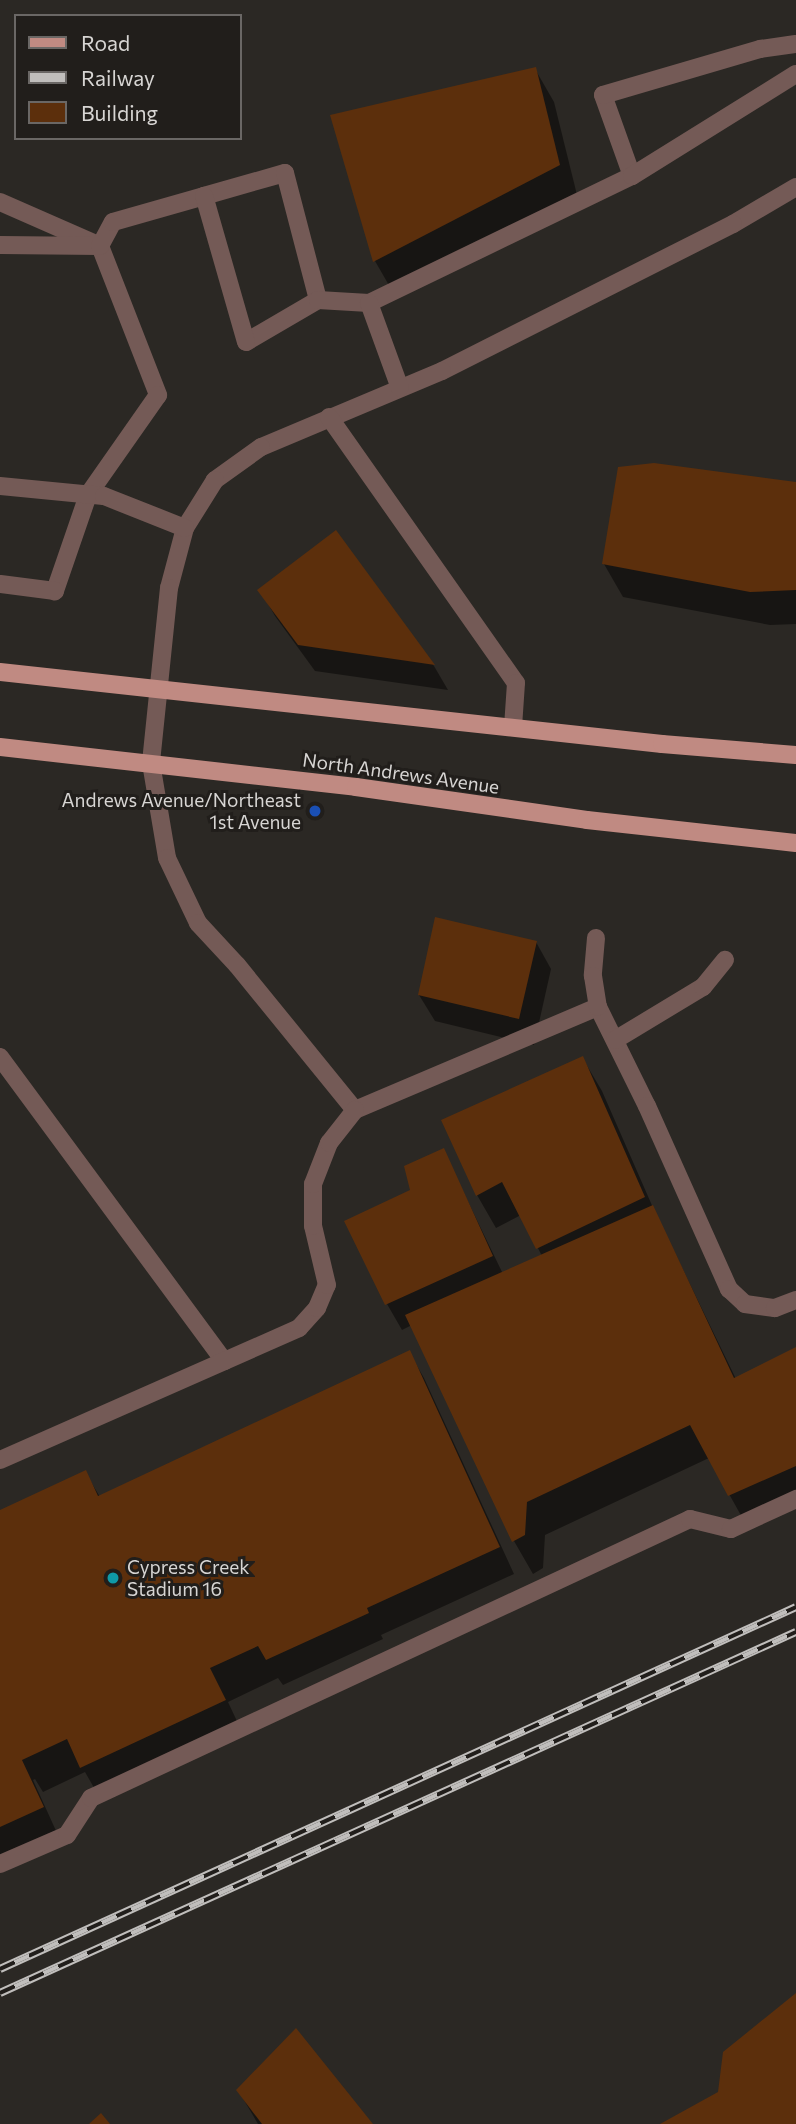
<!DOCTYPE html>
<html>
<head>
<meta charset="utf-8">
<style>
	body { margin:0 }
	#map { position:relative; width:796px; height:2124px; overflow:hidden; background:#2b2824; font-family:Commissioner,sans-serif }
	div>[style] { position:absolute }
	[style*='--x'] { left:calc(var(--x)*1px); top:calc(var(--y)*1px); width:calc(var(--w)*1px); rotate:calc(var(--a)*1deg) }
	.shadow>* { inset:0; background:#0007 }
	.building>* { inset:0; background:#5c2f0c }
	.minor>* { height:18px; margin:-9px; padding:0 9px; transform-origin:9px; border-radius:9px; background:#745a56 }
	.major>* { height:18px; margin:-9px; padding:0 9px; transform-origin:9px; border-radius:9px; background:#c08a82 }
	.rail>* { height:8px; margin-top:-4px; transform-origin:0; background:repeating-linear-gradient(90deg,#211e1b 0 16px,#c0bebc 0 32px); box-sizing:border-box; border-block:2px solid #c0bebc }
	.dots>* { width:19px; height:19px; translate:-50% -50%; box-sizing:border-box; border:4px solid #211e1b; border-radius:50% }
	span { translate:-50% -50%; white-space:nowrap; text-align:center; line-height:1.15; -webkit-text-stroke:6px #211e1b; paint-order:stroke }
	.street-label { font-size:19px; color:#d7d5d3 }
	.poi-label { font-size:19px; color:#d7d5d3 }
	.right { translate:-100% -50%; text-align:right }
	.left { translate:0 -50%; text-align:left }
	.legend { position:absolute; left:14px; top:14px; width:228px; height:126px; box-sizing:border-box; background:#211e1b; border:2px solid #6a6765; margin:0; padding:9px 12px; list-style:none; font-size:21px; color:#d7d5d3 }
	.legend li { display:flex; align-items:center; gap:14px; height:35px }
	.legend b { width:35px; border:2px solid #6a6765 }
</style>
</head>
<body>
<div id="map">
	<div class="shadow">
		<i style="clip-path:polygon(535px 69px,554px 102px,578px 199px,394px 294px,375px 261px,332px 116px)"></i>
		<i style="clip-path:polygon(796px 484px,796px 624px,770px 625px,623px 597px,604px 564px)"></i>
		<i style="clip-path:polygon(335px 532px,434px 666px,448px 690px,315px 671px,275px 616px,260px 590px)"></i>
		<i style="clip-path:polygon(536px 942px,551px 969px,534px 1045px,435px 1021px,419px 995px)"></i>
		<i style="clip-path:polygon(583px 1059px,602px 1091px,654px 1210px,736px 1379px,796px 1349px,796px 1507px,748px 1528px,709px 1458px,545px 1535px,543px 1568px,533px 1574px,514px 1541px,412px 1325px,402px 1330px,387px 1304px,412px 1191px,443px 1150px,503px 1274px,542px 1256px,521px 1215px,496px 1228px,477px 1195px)"></i>
		<i style="clip-path:polygon(409px 1352px,424px 1378px,514px 1574px,381px 1635px,383px 1639px,283px 1685px,278px 1678px,228px 1702px,243px 1734px,101px 1800px,85px 1772px,43px 1792px,35px 1779px,33px 1780px,57px 1833px,0 1860px,0 1512px,85px 1472px,100px 1497px)"></i>
		<i style="clip-path:polygon(238px 2090px,371px 2124px,258px 2124px)"></i>
	</div>
	<div class="building">
		<i style="clip-path:polygon(536px 67px,560px 165px,373px 262px,330px 115px)"></i>
		<i style="clip-path:polygon(654px 463px,796px 482px,796px 590px,750px 592px,602px 564px,618px 467px)"></i>
		<i style="clip-path:polygon(336px 530px,435px 665px,298px 645px,257px 590px)"></i>
		<i style="clip-path:polygon(435px 917px,537px 941px,519px 1019px,418px 995px)"></i>
		<i style="clip-path:polygon(583px 1056px,645px 1197px,536px 1249px,502px 1182px,476px 1196px,441px 1120px)"></i>
		<i style="clip-path:polygon(444px 1148px,493px 1256px,385px 1305px,344px 1221px,410px 1190px,404px 1166px)"></i>
		<i style="clip-path:polygon(653px 1205px,734px 1378px,796px 1347px,796px 1466px,728px 1496px,690px 1425px,527px 1502px,525px 1535px,512px 1542px,405px 1315px)"></i>
		<i style="clip-path:polygon(410px 1350px,500px 1547px,367px 1608px,369px 1613px,266px 1660px,258px 1646px,210px 1668px,226px 1700px,80px 1768px,67px 1739px,22px 1760px,44px 1807px,0 1827px,0 1510px,86px 1470px,98px 1496px)"></i>
		<i style="clip-path:polygon(796px 1993px,796px 2124px,660px 2124px,718px 2092px,723px 2052px)"></i>
		<i style="clip-path:polygon(296px 2028px,373px 2124px,262px 2124px,236px 2090px)"></i>
		<i style="clip-path:polygon(101px 2113px,110px 2124px,89px 2124px)"></i>
	</div>
	<div class="minor">
		<i style="--x:632;--y:176;--w:86;--a:-109.7"></i>
		<i style="--x:603;--y:95;--w:164;--a:-16.3"></i>
		<i style="--x:760;--y:49;--w:36;--a:-8"></i>
		<i style="--x:796;--y:187;--w:73;--a:149.6"></i>
		<i style="--x:733;--y:224;--w:326;--a:153.2"></i>
		<i style="--x:442;--y:371;--w:196;--a:157.2"></i>
		<i style="--x:261;--y:447;--w:57;--a:144.3"></i>
		<i style="--x:215;--y:480;--w:57;--a:122"></i>
		<i style="--x:185;--y:528;--w:62;--a:104.9"></i>
		<i style="--x:169;--y:588;--w:176;--a:95.9"></i>
		<i style="--x:151;--y:763;--w:96;--a:80.4"></i>
		<i style="--x:167;--y:858;--w:72;--a:64.5"></i>
		<i style="--x:198;--y:923;--w:57;--a:47.1"></i>
		<i style="--x:237;--y:965;--w:187;--a:50.9"></i>
		<i style="--x:355;--y:1110;--w:264;--a:-23"></i>
		<i style="--x:598;--y:1007;--w:110;--a:63.7"></i>
		<i style="--x:647;--y:1106;--w:201;--a:65.9"></i>
		<i style="--x:729;--y:1289;--w:22;--a:43"></i>
		<i style="--x:745;--y:1304;--w:30;--a:8"></i>
		<i style="--x:775;--y:1308;--w:22;--a:-21"></i>
		<i style="--x:0;--y:202;--w:109;--a:23.7"></i>
		<i style="--x:100;--y:246;--w:160;--a:68.7"></i>
		<i style="--x:158;--y:395;--w:122;--a:125"></i>
		<i style="--x:88;--y:495;--w:102;--a:109"></i>
		<i style="--x:55;--y:591;--w:55;--a:-172.7"></i>
		<i style="--x:0;--y:245;--w:100;--a:0.6"></i>
		<i style="--x:100;--y:246;--w:27;--a:-62"></i>
		<i style="--x:113;--y:222;--w:95;--a:-15.9"></i>
		<i style="--x:204;--y:196;--w:84;--a:-15.9"></i>
		<i style="--x:285;--y:173;--w:131;--a:75.4"></i>
		<i style="--x:318;--y:300;--w:83;--a:149.7"></i>
		<i style="--x:246;--y:342;--w:152;--a:-106"></i>
		<i style="--x:318;--y:300;--w:51;--a:3.4"></i>
		<i style="--x:369;--y:303;--w:292;--a:-25.8"></i>
		<i style="--x:632;--y:176;--w:193;--a:-31.9"></i>
		<i style="--x:369;--y:303;--w:90;--a:70"></i>
		<i style="--x:329;--y:417;--w:325;--a:54.9"></i>
		<i style="--x:516;--y:683;--w:44;--a:93.9"></i>
		<i style="--x:0;--y:486;--w:104;--a:5.5"></i>
		<i style="--x:104;--y:496;--w:87;--a:21.6"></i>
		<i style="--x:596;--y:938;--w:38;--a:95"></i>
		<i style="--x:593;--y:976;--w:31;--a:81"></i>
		<i style="--x:615;--y:1040;--w:103;--a:-31.1"></i>
		<i style="--x:703;--y:987;--w:35;--a:-51"></i>
		<i style="--x:0;--y:1057;--w:378;--a:53.6"></i>
		<i style="--x:0;--y:1460;--w:327;--a:-23.8"></i>
		<i style="--x:299;--y:1328;--w:27;--a:-48"></i>
		<i style="--x:317;--y:1308;--w:25;--a:-67"></i>
		<i style="--x:327;--y:1285;--w:61;--a:-103.3"></i>
		<i style="--x:313;--y:1226;--w:42;--a:-90"></i>
		<i style="--x:313;--y:1184;--w:44;--a:-68.7"></i>
		<i style="--x:329;--y:1143;--w:42;--a:-51.8"></i>
		<i style="--x:0;--y:1864;--w:73;--a:-23.4"></i>
		<i style="--x:67;--y:1835;--w:44;--a:-57"></i>
		<i style="--x:91;--y:1798;--w:661;--a:-24.97"></i>
		<i style="--x:690;--y:1519;--w:42;--a:13.7"></i>
		<i style="--x:731;--y:1529;--w:72;--a:-24.8"></i>
	</div>
	<div class="major">
		<i style="--x:0;--y:672;--w:666;--a:6.21"></i>
		<i style="--x:662;--y:744;--w:134;--a:4.7"></i>
		<i style="--x:0;--y:747;--w:358;--a:6.4"></i>
		<i style="--x:356;--y:787;--w:233;--a:8.1"></i>
		<i style="--x:587;--y:820;--w:210;--a:6.3"></i>
	</div>
	<div class="rail">
		<i style="--x:0;--y:1969;--w:874;--a:-24.45"></i>
		<i style="--x:0;--y:1993;--w:874;--a:-24.4"></i>
	</div>
	<div class="dots">
		<i style="left:315px;top:811px;background:#1a4fb4"></i>
		<i style="left:113px;top:1578px;background:#0f9aa8"></i>
	</div>
	<div class="street-label">
		<span style="left:401px;top:773px;rotate:8deg">North Andrews Avenue</span>
	</div>
	<div class="poi-label">
		<span class="right" style="left:301px;top:811px">Andrews Avenue/Northeast<br>1st Avenue</span>
		<span class="left" style="left:127px;top:1578px">Cypress Creek<br>Stadium 16</span>
	</div>
	<ul class="legend">
	<li><b style="height:9px;background:#c08a82"></b>Road</li>
	<li><b style="height:9px;background:#c0bebc"></b>Railway</li>
	<li><b style="height:19px;background:#5c2f0c"></b>Building</li>
	</ul>
</div>
</body>
</html>
